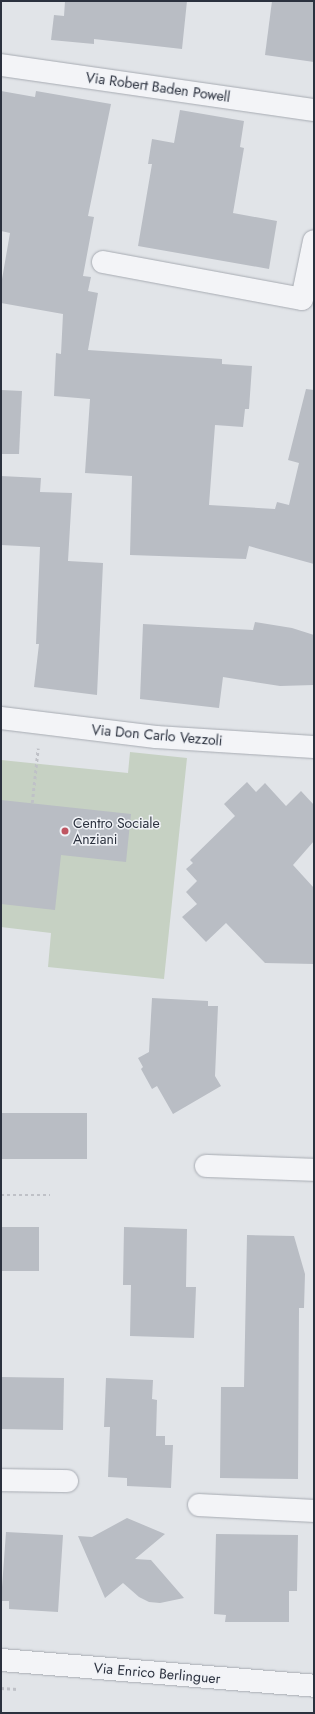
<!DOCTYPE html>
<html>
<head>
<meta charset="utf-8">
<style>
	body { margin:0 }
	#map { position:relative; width:315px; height:1714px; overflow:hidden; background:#e1e4e8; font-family:Jost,sans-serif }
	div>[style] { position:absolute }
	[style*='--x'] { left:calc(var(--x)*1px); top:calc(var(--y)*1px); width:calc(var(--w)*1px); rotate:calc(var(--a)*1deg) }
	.green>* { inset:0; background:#c6d1c3 }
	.building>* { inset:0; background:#b9bdc4 }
	.path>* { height:2.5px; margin-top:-1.25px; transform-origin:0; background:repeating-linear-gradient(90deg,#bfc1c7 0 3px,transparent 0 6px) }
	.roads { filter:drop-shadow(0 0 1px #a7abb2) drop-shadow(0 0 1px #a7abb2) }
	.minor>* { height:22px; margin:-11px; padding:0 11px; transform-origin:11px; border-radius:11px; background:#f3f4f7 }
	.dots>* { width:11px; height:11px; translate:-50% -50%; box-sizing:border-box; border:2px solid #f0f2f6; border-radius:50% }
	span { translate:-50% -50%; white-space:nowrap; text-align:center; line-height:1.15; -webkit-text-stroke:3px #f0f2f6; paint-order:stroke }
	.street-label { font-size:14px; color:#2b313e }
	.poi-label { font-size:14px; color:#2b313e }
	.left { translate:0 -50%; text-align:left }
	.frame { position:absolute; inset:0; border:2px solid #2b313e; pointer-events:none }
</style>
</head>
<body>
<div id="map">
	<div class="green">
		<i style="clip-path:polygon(130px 752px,187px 758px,164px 979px,48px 967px,51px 933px,1px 927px,1px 760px,128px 773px)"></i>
	</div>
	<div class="building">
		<i style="clip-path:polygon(65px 1px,187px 1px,182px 49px,94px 39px,94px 44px,51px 40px,54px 15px,64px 16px)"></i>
		<i style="clip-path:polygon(272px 1px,314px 1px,314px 62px,265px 55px)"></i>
		<i style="clip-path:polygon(1px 91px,35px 97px,36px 91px,111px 104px,88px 216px,94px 217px,83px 276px,91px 277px,88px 291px,98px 293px,88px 350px,222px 359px,222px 364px,252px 366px,249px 409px,245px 409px,243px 427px,215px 425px,209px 505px,275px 509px,277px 502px,289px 505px,299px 463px,288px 460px,306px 389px,314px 390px,314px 564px,249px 546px,246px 559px,130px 555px,132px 476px,85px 473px,90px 399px,54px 396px,56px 353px,61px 354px,63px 314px,1px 303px,1px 285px,10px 233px,1px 231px)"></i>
		<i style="clip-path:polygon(180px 110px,244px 121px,240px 147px,244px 148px,233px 213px,277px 221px,269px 269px,138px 246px,152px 164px,148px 164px,152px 139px,174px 143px)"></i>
		<i style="clip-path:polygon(1px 390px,22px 391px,19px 454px,1px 454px)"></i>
		<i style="clip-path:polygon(1px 476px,41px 478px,40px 492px,72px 493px,68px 561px,103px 563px,97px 695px,34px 687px,39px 644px,36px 644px,40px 547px,1px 545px)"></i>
		<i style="clip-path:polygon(255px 622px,292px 628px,314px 635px,314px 685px,280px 686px,223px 677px,219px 708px,140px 699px,143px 624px,253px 630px)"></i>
		<i style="clip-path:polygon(247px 782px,256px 792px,265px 783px,286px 806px,301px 791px,314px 805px,314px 841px,293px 865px,314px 888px,314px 964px,265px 963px,226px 923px,206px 942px,182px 917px,197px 904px,186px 892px,197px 881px,186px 869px,193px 863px,190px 860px,235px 816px,224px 804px)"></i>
		<i style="clip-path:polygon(1px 800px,131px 814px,126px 862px,61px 855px,55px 910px,1px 904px)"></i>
		<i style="clip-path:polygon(152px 998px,208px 1001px,208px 1006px,218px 1006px,215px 1076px,221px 1086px,173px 1114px,157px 1086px,152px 1089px,141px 1069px,143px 1067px,138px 1058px,149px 1052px)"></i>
		<i style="clip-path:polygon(1px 1113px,87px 1113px,87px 1159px,1px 1159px)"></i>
		<i style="clip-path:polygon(1px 1227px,39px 1227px,39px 1271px,1px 1271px)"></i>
		<i style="clip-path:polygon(124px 1227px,187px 1229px,186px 1287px,196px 1287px,194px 1338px,130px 1336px,131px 1285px,123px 1285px)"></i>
		<i style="clip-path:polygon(247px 1235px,294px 1236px,305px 1274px,304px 1308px,299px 1308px,298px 1479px,220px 1478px,221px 1387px,244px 1387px)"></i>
		<i style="clip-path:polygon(1px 1377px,64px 1378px,63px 1430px,1px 1429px)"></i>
		<i style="clip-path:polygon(106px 1378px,153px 1380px,152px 1399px,157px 1400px,156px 1436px,165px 1436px,165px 1445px,173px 1445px,171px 1488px,127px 1486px,127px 1478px,108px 1477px,110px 1427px,104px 1427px)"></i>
		<i style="clip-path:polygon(127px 1518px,165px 1534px,135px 1559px,151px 1560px,184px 1598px,160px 1603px,149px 1602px,139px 1597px,123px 1583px,105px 1598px,78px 1536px,92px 1537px)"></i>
		<i style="clip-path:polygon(6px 1532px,63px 1535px,58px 1612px,9px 1609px,9px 1601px,1px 1601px)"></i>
		<i style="clip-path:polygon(216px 1534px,298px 1535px,297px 1591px,289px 1591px,289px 1622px,225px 1622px,226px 1615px,214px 1614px)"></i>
	</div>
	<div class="path">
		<i style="--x:32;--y:803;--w:55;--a:-83.8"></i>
		<i style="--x:1;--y:1195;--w:49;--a:0"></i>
		<i style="--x:1;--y:1688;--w:17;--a:3"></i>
	</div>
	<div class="roads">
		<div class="minor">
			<i style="--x:1;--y:65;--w:316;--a:8.2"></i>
			<i style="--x:103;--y:262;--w:202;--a:10.5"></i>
			<i style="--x:302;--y:299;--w:59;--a:-78.3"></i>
			<i style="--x:1;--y:718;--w:156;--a:7"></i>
			<i style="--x:156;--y:737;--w:158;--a:3.6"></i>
			<i style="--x:206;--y:1166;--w:108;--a:2.1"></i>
			<i style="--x:1;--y:1480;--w:66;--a:0.9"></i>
			<i style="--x:199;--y:1505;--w:115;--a:3"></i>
			<i style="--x:1;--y:1660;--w:314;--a:4.7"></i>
		</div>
	</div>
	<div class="dots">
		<i style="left:65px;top:831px;background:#bf5561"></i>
	</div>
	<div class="street-label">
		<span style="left:158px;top:87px;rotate:8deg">Via Robert Baden Powell</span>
		<span style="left:157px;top:735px;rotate:5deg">Via Don Carlo Vezzoli</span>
		<span style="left:157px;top:1673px;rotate:5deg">Via Enrico Berlinguer</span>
	</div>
	<div class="poi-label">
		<span class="left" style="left:73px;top:831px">Centro Sociale<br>Anziani</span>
	</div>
	<div class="frame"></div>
</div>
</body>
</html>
